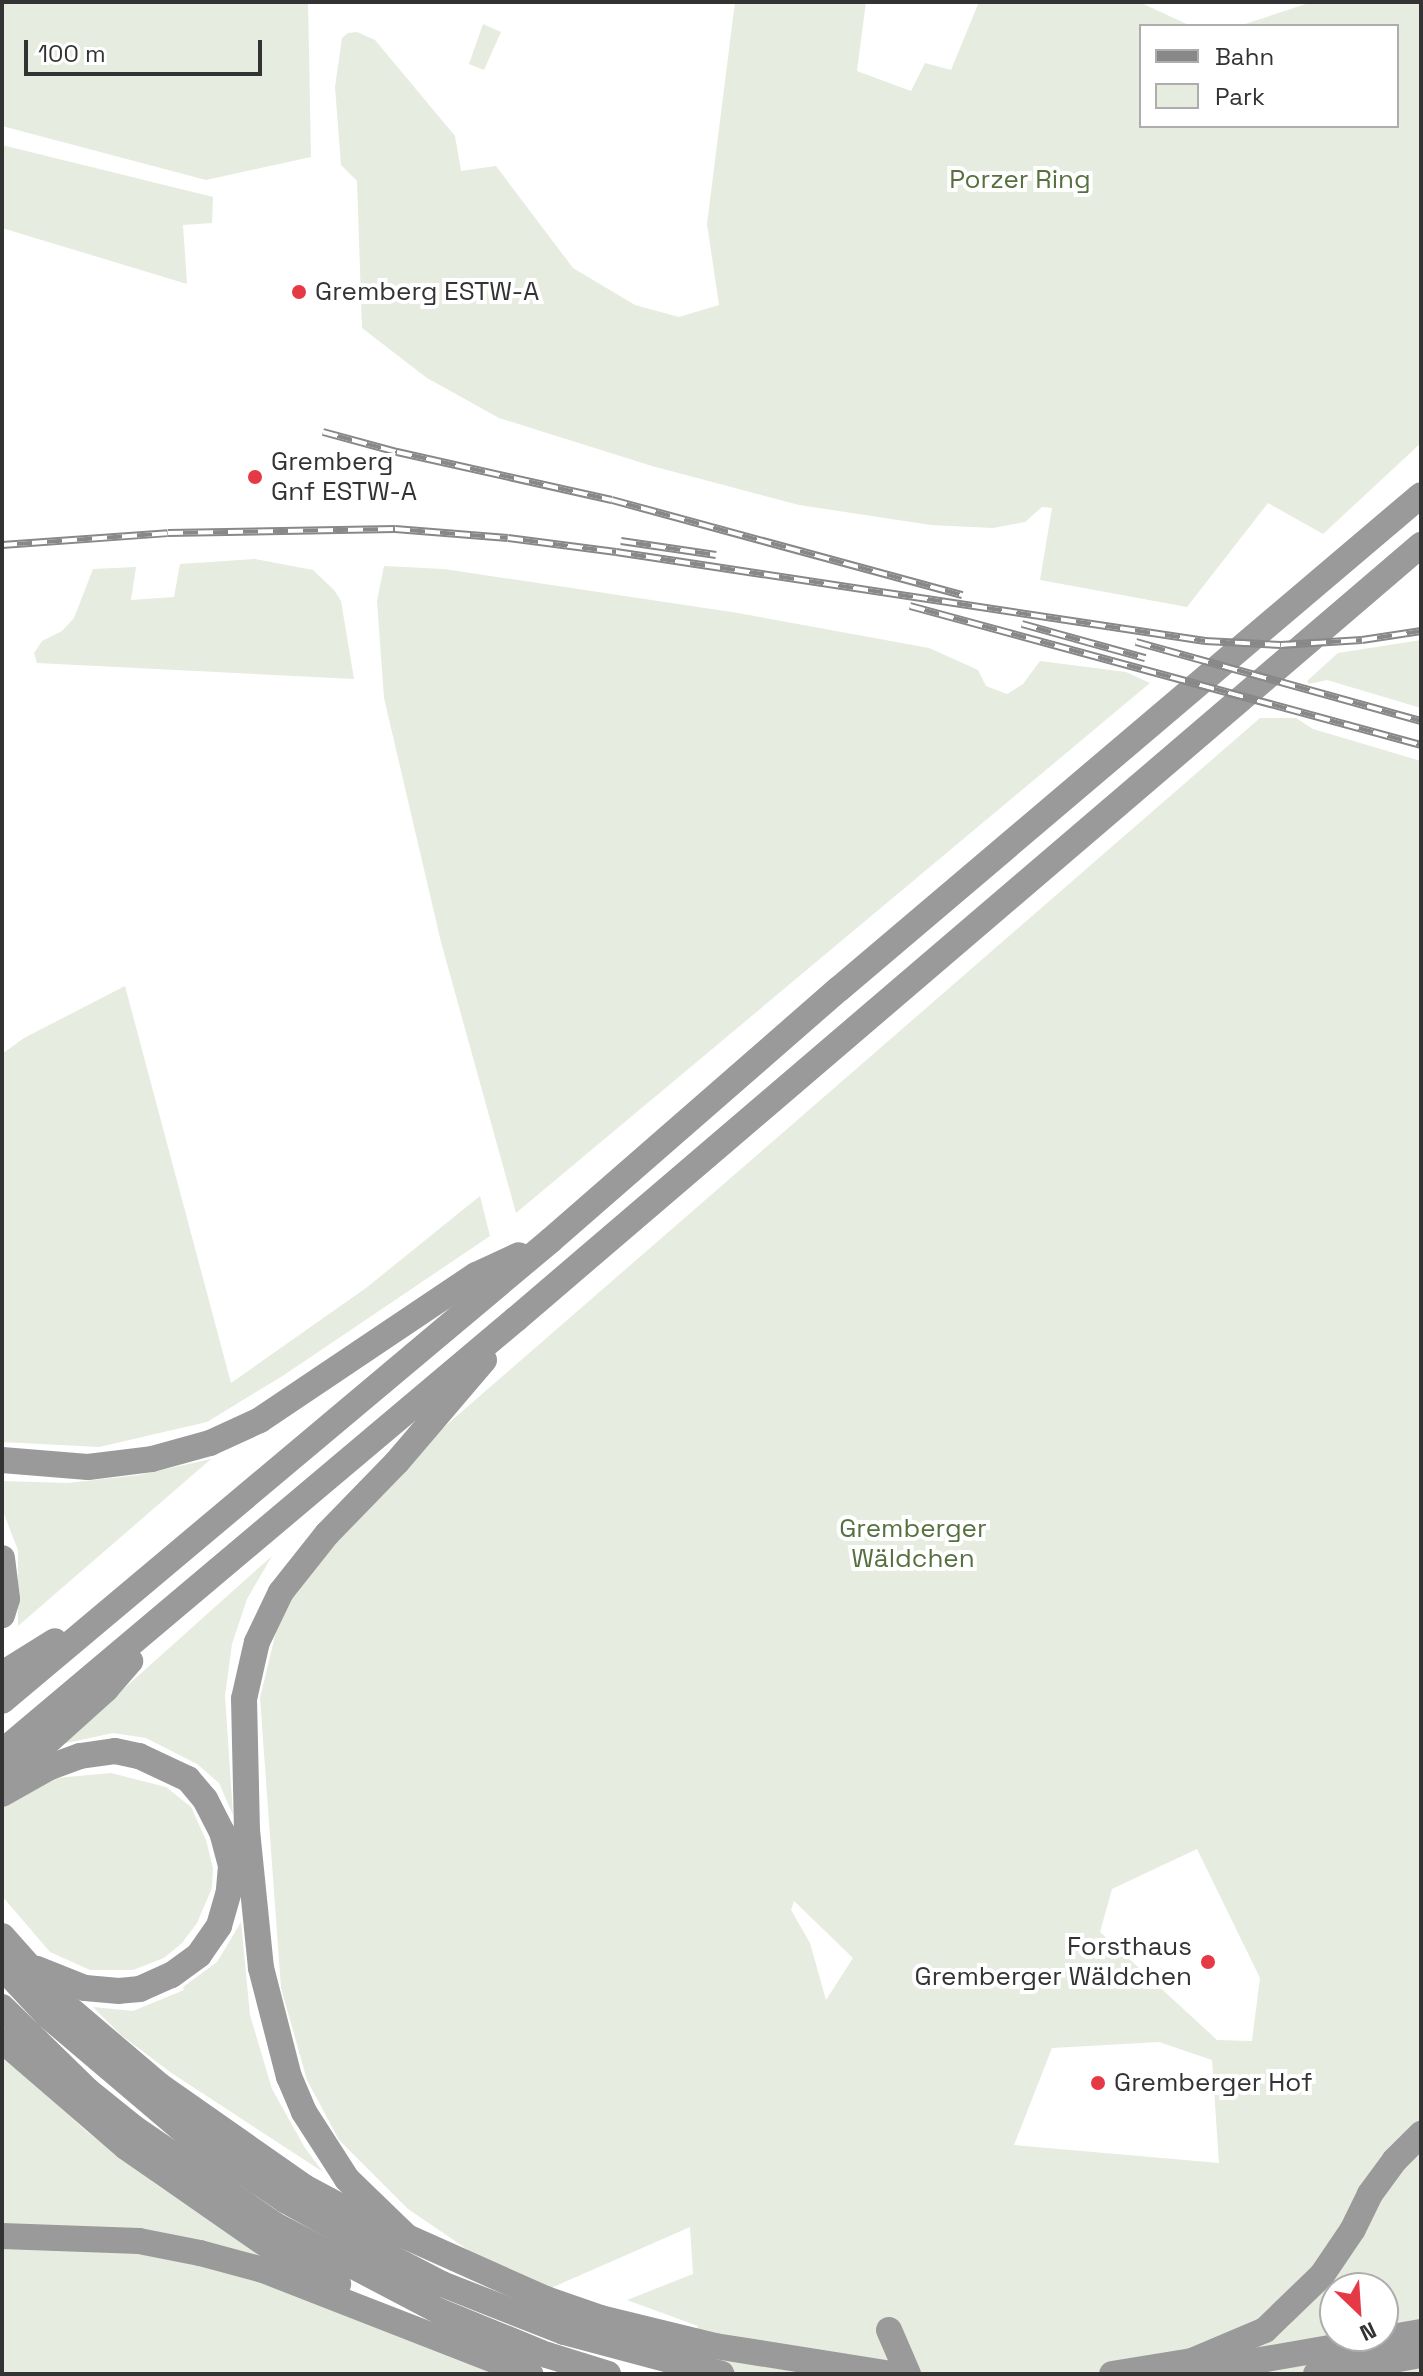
<!DOCTYPE html>
<html>
<head>
<meta charset="utf-8">
<style>
	body { margin:0 }
	#map { position:relative; width:1423px; height:2376px; overflow:hidden; background:#fff; font-family:"Space Grotesk",sans-serif }
	div>[style] { position:absolute }
	[style*='--x'] { left:calc(var(--x)*1px); top:calc(var(--y)*1px); width:calc(var(--w)*1px); rotate:calc(var(--a)*1deg) }
	.green>* { inset:0; background:#e6ecdf }
	.highway>* { height:26px; margin:-13px; padding:0 13px; transform-origin:13px; border-radius:13px; background:#9a9a9a }
	.rail>* { height:8px; margin-top:-4px; transform-origin:0; background:repeating-linear-gradient(90deg,#fff 0 15px,#888 0 30px); box-sizing:border-box; border-block:2px solid #888 }
	.dots>* { width:22px; height:22px; translate:-50% -50%; box-sizing:border-box; border:4px solid #fff; border-radius:50% }
	span { translate:-50% -50%; white-space:nowrap; text-align:center; line-height:1.15; -webkit-text-stroke:8px #fff; paint-order:stroke }
	.park-label { font-size:26px; color:#56703f }
	.poi-label { font-size:26px; color:#333 }
	.left { translate:0 -50%; text-align:left }
	.right { translate:-100% -50%; text-align:right }
	.frame { position:absolute; inset:0; border:4px solid #333; pointer-events:none }
	.legend { position:absolute; left:1139px; top:24px; width:260px; height:104px; box-sizing:border-box; background:#fff; border:2px solid #adadad; margin:0; padding:10px 14px; list-style:none; font-size:24px; color:#333 }
	.legend li { display:flex; align-items:center; gap:16px; height:40px }
	.legend b { width:40px; border:2px solid #adadad }
	.north { position:absolute; left:1319px; top:2272px; width:80px; height:80px; box-sizing:border-box; background:#fff; border:2px solid #adadad; border-radius:50%; rotate:155deg; font-size:22px; font-weight:700; line-height:32px; text-align:center; color:#333 }
	.north::after { content:''; display:block; margin:auto; width:28px; height:36px; background:#e63946; clip-path:polygon(50% 0,100% 100%,50% 72%,0 100%) }
	.scale { position:absolute; left:24px; top:40px; width:238px; height:36px; box-sizing:border-box; border:4px solid #333; border-top:0; padding-left:10px; font-size:24px; line-height:28px; white-space:nowrap; color:#333; -webkit-text-stroke:6px #fff; paint-order:stroke }
</style>
</head>
<body>
<div id="map">
	<div class="green">
		<i style="clip-path:polygon(2px 2px,308px 2px,311px 157px,206px 180px,2px 126px)"></i>
		<i style="clip-path:polygon(735px 2px,866px 2px,857px 71px,911px 91px,925px 63px,951px 70px,979px 2px,1139px 2px,1191px 26px,1141px 26px,1141px 126px,1397px 126px,1397px 26px,1239px 26px,1312px 2px,1421px 2px,1421px 443px,1323px 534px,1268px 503px,1187px 607px,1040px 580px,1052px 508px,1042px 507px,1025px 522px,993px 528px,931px 525px,799px 505px,652px 466px,499px 418px,427px 378px,362px 328px,357px 181px,341px 165px,335px 87px,342px 38px,348px 33px,357px 32px,375px 40px,455px 136px,461px 171px,496px 166px,573px 268px,635px 305px,679px 317px,719px 305px,707px 224px)"></i>
		<i style="clip-path:polygon(483px 24px,501px 32px,484px 70px,469px 64px)"></i>
		<i style="clip-path:polygon(2px 145px,213px 197px,212px 223px,183px 225px,187px 284px,2px 228px)"></i>
		<i style="clip-path:polygon(255px 559px,313px 570px,334px 590px,341px 601px,354px 679px,37px 663px,34px 653px,42px 641px,62px 631px,74px 618px,93px 569px,136px 567px,131px 600px,174px 597px,180px 564px)"></i>
		<i style="clip-path:polygon(384px 566px,444px 569px,738px 613px,929px 648px,978px 670px,986px 686px,1007px 694px,1023px 684px,1040px 661px,1126px 672px,1150px 683px,516px 1213px,441px 942px,384px 698px,377px 601px)"></i>
		<i style="clip-path:polygon(1421px 640px,1421px 708px,1327px 680px,1309px 684px,1307px 681px,1338px 653px)"></i>
		<i style="clip-path:polygon(evenodd,1260px 718px,1296px 718px,1313px 729px,1421px 761px,1421px 2374px,676px 2374px,698px 2326px,627px 2300px,693px 2274px,690px 2227px,551px 2288px,477px 2256px,408px 2209px,339px 2140px,307px 2080px,281px 1988px,260px 1698px,279px 1619px,327px 1538px,436px 1434px,1260px 718px,1197px 1849px,1260px 1978px,1252px 2041px,1217px 2040px,1100px 1932px,1112px 1889px,1197px 1849px,1260px 718px,794px 1901px,853px 1958px,826px 2000px,810px 1943px,791px 1910px,794px 1901px,1260px 718px,1159px 2042px,1212px 2060px,1219px 2163px,1014px 2145px,1052px 2048px,1159px 2042px,1260px 718px,1335px 2288px,1383px 2288px,1383px 2336px,1335px 2336px,1335px 2288px)"></i>
		<i style="clip-path:polygon(125px 986px,231px 1383px,366px 1288px,480px 1196px,490px 1236px,284px 1375px,207px 1422px,99px 1447px,2px 1442px,2px 1054px,24px 1038px)"></i>
		<i style="clip-path:polygon(211px 1459px,18px 1626px,18px 1550px,2px 1509px,2px 1481px,68px 1483px,139px 1475px)"></i>
		<i style="clip-path:polygon(272px 1556px,247px 1599px,232px 1644px,225px 1696px,233px 1815px,219px 1783px,197px 1764px,146px 1738px,113px 1733px,62px 1744px)"></i>
		<i style="clip-path:polygon(111px 1773px,166px 1787px,191px 1807px,206px 1840px,213px 1868px,212px 1888px,197px 1923px,182px 1943px,164px 1958px,133px 1970px,90px 1970px,50px 1952px,2px 1896px,2px 1803px,56px 1778px)"></i>
		<i style="clip-path:polygon(241px 1922px,250px 2015px,272px 2089px,305px 2148px,323px 2172px,170px 2072px,121px 2035px,93px 2007px,133px 2011px,184px 1990px,183px 1987px,217px 1962px)"></i>
		<i style="clip-path:polygon(2px 2054px,86px 2131px,157px 2185px,272px 2262px,2px 2229px)"></i>
		<i style="clip-path:polygon(2px 2247px,138px 2250px,260px 2277px,495px 2374px,2px 2374px)"></i>
	</div>
	<div class="highway">
		<i style="--x:2;--y:1460;--w:86;--a:4.7"></i>
		<i style="--x:88;--y:1467;--w:64;--a:-7.1"></i>
		<i style="--x:152;--y:1459;--w:60;--a:-15.4"></i>
		<i style="--x:210;--y:1443;--w:55;--a:-24.7"></i>
		<i style="--x:260;--y:1420;--w:260;--a:-33.9"></i>
		<i style="--x:476;--y:1275;--w:47;--a:-24.9"></i>
		<i style="--x:2;--y:1558;--w:41;--a:83"></i>
		<i style="--x:7;--y:1599;--w:17;--a:107"></i>
		<i style="--x:2;--y:1674;--w:62;--a:-31.9"></i>
		<i style="--x:2;--y:1701;--w:717;--a:-40.02"></i>
		<i style="--x:551;--y:1240;--w:382;--a:-41.1"></i>
		<i style="--x:839;--y:989;--w:763;--a:-40.32"></i>
		<i style="--x:2;--y:1752;--w:672;--a:-40.11"></i>
		<i style="--x:516;--y:1319;--w:1191;--a:-40.54"></i>
		<i style="--x:5;--y:1780;--w:136;--a:-42"></i>
		<i style="--x:106;--y:1689;--w:37;--a:-49"></i>
		<i style="--x:2;--y:1794;--w:55;--a:-29.4"></i>
		<i style="--x:50;--y:1767;--w:32;--a:-20"></i>
		<i style="--x:80;--y:1756;--w:35;--a:-8"></i>
		<i style="--x:115;--y:1751;--w:25;--a:12"></i>
		<i style="--x:139;--y:1756;--w:54;--a:25.1"></i>
		<i style="--x:188;--y:1779;--w:26;--a:50"></i>
		<i style="--x:205;--y:1799;--w:37;--a:63"></i>
		<i style="--x:222;--y:1832;--w:35;--a:75"></i>
		<i style="--x:231;--y:1866;--w:25;--a:95"></i>
		<i style="--x:229;--y:1891;--w:36;--a:106"></i>
		<i style="--x:219;--y:1926;--w:35;--a:125"></i>
		<i style="--x:199;--y:1955;--w:34;--a:144"></i>
		<i style="--x:171;--y:1975;--w:34;--a:156"></i>
		<i style="--x:140;--y:1989;--w:21;--a:175"></i>
		<i style="--x:119;--y:1991;--w:34;--a:-175"></i>
		<i style="--x:85;--y:1988;--w:52;--a:-158.4"></i>
		<i style="--x:2;--y:1936;--w:86;--a:48.3"></i>
		<i style="--x:59;--y:2000;--w:133;--a:40.4"></i>
		<i style="--x:160;--y:2086;--w:176;--a:35"></i>
		<i style="--x:304;--y:2187;--w:51;--a:28.1"></i>
		<i style="--x:349;--y:2211;--w:216;--a:24.1"></i>
		<i style="--x:546;--y:2299;--w:58;--a:19.1"></i>
		<i style="--x:601;--y:2318;--w:117;--a:13.8"></i>
		<i style="--x:715;--y:2346;--w:179;--a:9"></i>
		<i style="--x:2;--y:1967;--w:66;--a:46.8"></i>
		<i style="--x:47;--y:2015;--w:189;--a:40.3"></i>
		<i style="--x:191;--y:2137;--w:113;--a:33.8"></i>
		<i style="--x:285;--y:2200;--w:89;--a:28.9"></i>
		<i style="--x:363;--y:2243;--w:89;--a:27.4"></i>
		<i style="--x:442;--y:2284;--w:131;--a:21.5"></i>
		<i style="--x:564;--y:2332;--w:163;--a:14.9"></i>
		<i style="--x:2;--y:2007;--w:120;--a:44.3"></i>
		<i style="--x:88;--y:2091;--w:59;--a:38.8"></i>
		<i style="--x:134;--y:2128;--w:171;--a:34.5"></i>
		<i style="--x:275;--y:2225;--w:185;--a:27.7"></i>
		<i style="--x:439;--y:2311;--w:117;--a:22.2"></i>
		<i style="--x:547;--y:2355;--w:64;--a:17.3"></i>
		<i style="--x:2;--y:2040;--w:164;--a:40.8"></i>
		<i style="--x:126;--y:2147;--w:179;--a:34.8"></i>
		<i style="--x:273;--y:2249;--w:74;--a:28.3"></i>
		<i style="--x:2;--y:2236;--w:137;--a:2.1"></i>
		<i style="--x:139;--y:2241;--w:62;--a:11.1"></i>
		<i style="--x:200;--y:2253;--w:65;--a:15.1"></i>
		<i style="--x:263;--y:2270;--w:287;--a:21.3"></i>
		<i style="--x:406;--y:2236;--w:82;--a:-136"></i>
		<i style="--x:347;--y:2179;--w:80;--a:-122.7"></i>
		<i style="--x:304;--y:2112;--w:38;--a:-113"></i>
		<i style="--x:289;--y:2077;--w:113;--a:-104.4"></i>
		<i style="--x:261;--y:1968;--w:138;--a:-95.8"></i>
		<i style="--x:247;--y:1831;--w:132;--a:-91.3"></i>
		<i style="--x:244;--y:1699;--w:58;--a:-77.2"></i>
		<i style="--x:257;--y:1642;--w:55;--a:-64.4"></i>
		<i style="--x:281;--y:1592;--w:74;--a:-51.6"></i>
		<i style="--x:327;--y:1534;--w:100;--a:-45.8"></i>
		<i style="--x:397;--y:1462;--w:134;--a:-49.5"></i>
		<i style="--x:889;--y:2330;--w:48;--a:66.6"></i>
		<i style="--x:1192;--y:2372;--w:232;--a:-9.9"></i>
		<i style="--x:1112;--y:2374;--w:81;--a:-9.2"></i>
		<i style="--x:1192;--y:2361;--w:79;--a:-23"></i>
		<i style="--x:1265;--y:2330;--w:79;--a:-44"></i>
		<i style="--x:1322;--y:2275;--w:55;--a:-56"></i>
		<i style="--x:1353;--y:2229;--w:39;--a:-64"></i>
		<i style="--x:1370;--y:2194;--w:42;--a:-53.7"></i>
		<i style="--x:1395;--y:2160;--w:37;--a:-45"></i>
		<i style="--x:1316;--y:2374;--w:107;--a:-10.3"></i>
	</div>
	<div class="rail">
		<i style="--x:323;--y:432;--w:77;--a:15.1"></i>
		<i style="--x:397;--y:452;--w:220;--a:12.6"></i>
		<i style="--x:612;--y:500;--w:363;--a:15.2"></i>
		<i style="--x:621;--y:541;--w:96;--a:8.4"></i>
		<i style="--x:2;--y:545;--w:166;--a:-4.1"></i>
		<i style="--x:168;--y:533;--w:227;--a:-1"></i>
		<i style="--x:395;--y:529;--w:113;--a:4.6"></i>
		<i style="--x:508;--y:538;--w:109;--a:7.4"></i>
		<i style="--x:616;--y:552;--w:596;--a:8.59"></i>
		<i style="--x:1205;--y:641;--w:76;--a:3"></i>
		<i style="--x:1281;--y:645;--w:81;--a:-3.5"></i>
		<i style="--x:1362;--y:640;--w:60;--a:-8.7"></i>
		<i style="--x:910;--y:606;--w:530;--a:15.22"></i>
		<i style="--x:1022;--y:624;--w:128;--a:15.5"></i>
		<i style="--x:1136;--y:642;--w:296;--a:15.5"></i>
	</div>
	<div class="dots">
		<i style="left:299px;top:292px;background:#e63946"></i>
		<i style="left:255px;top:477px;background:#e63946"></i>
		<i style="left:1208px;top:1962px;background:#e63946"></i>
		<i style="left:1098px;top:2083px;background:#e63946"></i>
	</div>
	<div class="park-label">
		<span style="left:1020px;top:180px">Porzer Ring</span>
		<span style="left:913px;top:1544px">Gremberger<br>Wäldchen</span>
	</div>
	<div class="poi-label">
		<span class="left" style="left:315px;top:292px">Gremberg ESTW-A</span>
		<span class="left" style="left:271px;top:477px">Gremberg<br>Gnf ESTW-A</span>
		<span class="right" style="left:1192px;top:1962px">Forsthaus<br>Gremberger Wäldchen</span>
		<span class="left" style="left:1114px;top:2083px">Gremberger Hof</span>
	</div>
	<div class="frame"></div>
	<ul class="legend">
	<li><b style="height:10px;background:#888"></b>Bahn</li>
	<li><b style="height:22px;background:#e6ecdf"></b>Park</li>
	</ul>
	<div class="north">N</div>
	<div class="scale">100 m</div>
</div>
</body>
</html>
